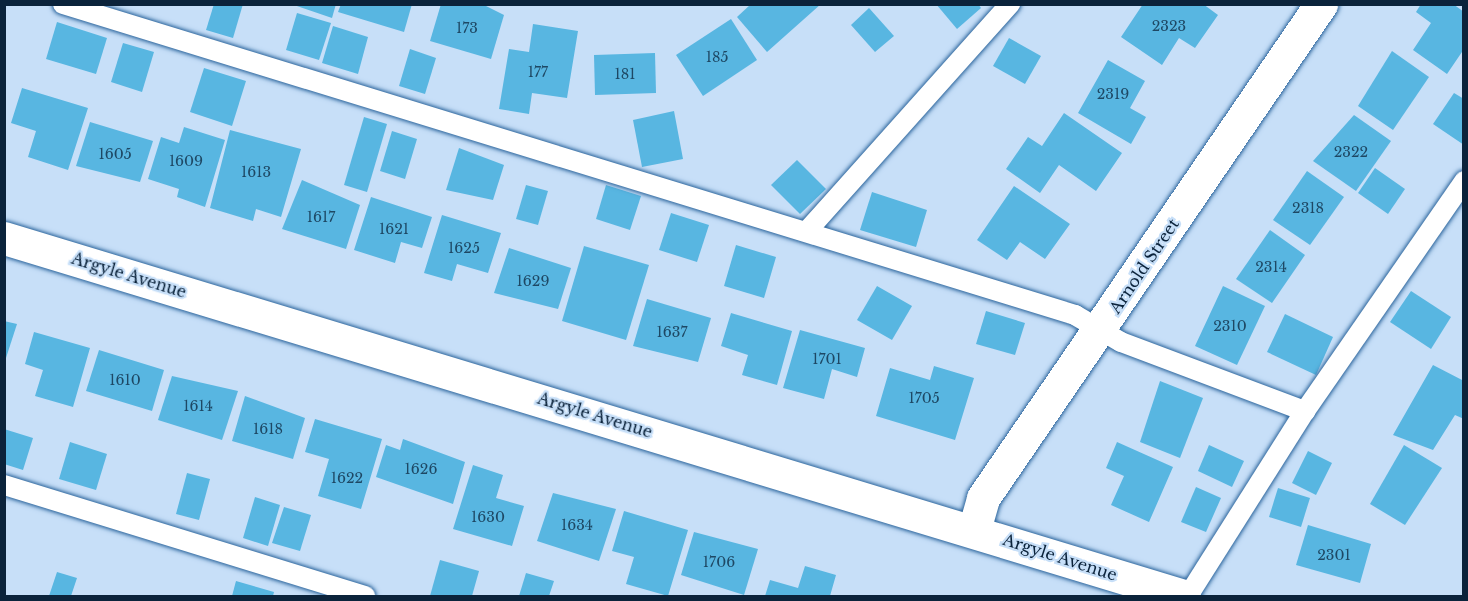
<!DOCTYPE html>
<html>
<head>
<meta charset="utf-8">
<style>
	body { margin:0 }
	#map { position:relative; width:1468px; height:601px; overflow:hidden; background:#c7dff8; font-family:"Libre Baskerville",serif }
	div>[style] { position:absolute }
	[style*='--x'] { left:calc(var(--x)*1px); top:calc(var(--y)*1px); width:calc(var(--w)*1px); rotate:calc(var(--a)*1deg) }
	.building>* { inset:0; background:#58b6e1 }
	.roads { filter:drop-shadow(0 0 2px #2a649c) drop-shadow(0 0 2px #2a649c) }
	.lane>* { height:20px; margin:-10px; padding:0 10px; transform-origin:10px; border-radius:10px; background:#fff }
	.street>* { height:33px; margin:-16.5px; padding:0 16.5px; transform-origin:16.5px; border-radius:16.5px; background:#fff }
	span { translate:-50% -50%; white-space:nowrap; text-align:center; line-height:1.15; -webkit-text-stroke:4.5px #c7dff8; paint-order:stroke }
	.number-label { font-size:14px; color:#1e4864 }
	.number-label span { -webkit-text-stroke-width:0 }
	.street-label { font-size:16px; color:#0b233b }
	.frame { position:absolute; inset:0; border:6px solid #0b233b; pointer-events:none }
</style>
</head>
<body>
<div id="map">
	<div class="building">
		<i style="clip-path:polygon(214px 4px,243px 4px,233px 38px,206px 30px)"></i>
		<i style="clip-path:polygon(291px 4px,336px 4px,332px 18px)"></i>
		<i style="clip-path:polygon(341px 4px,412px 4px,404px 32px,338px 12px)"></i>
		<i style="clip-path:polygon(441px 4px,482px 4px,504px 15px,491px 59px,430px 41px)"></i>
		<i style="clip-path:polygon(751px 4px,821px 4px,767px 52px,737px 17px)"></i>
		<i style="clip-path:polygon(936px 4px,978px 4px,981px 8px,957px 29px)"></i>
		<i style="clip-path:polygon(1143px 4px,1203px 4px,1218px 15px,1195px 48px,1179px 38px,1162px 65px,1121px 37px)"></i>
		<i style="clip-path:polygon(1421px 4px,1453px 4px,1464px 12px,1464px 49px,1447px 74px,1413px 50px,1431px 23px,1416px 12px)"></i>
		<i style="clip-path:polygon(869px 8px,894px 36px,875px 52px,851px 25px)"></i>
		<i style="clip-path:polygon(297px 13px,331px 23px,319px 60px,286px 50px)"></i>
		<i style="clip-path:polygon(731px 19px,757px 60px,703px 96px,676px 55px)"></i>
		<i style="clip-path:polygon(57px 22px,107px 38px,96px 74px,46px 59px)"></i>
		<i style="clip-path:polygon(533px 24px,578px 31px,567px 98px,532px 93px,529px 114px,499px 109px,509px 49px,529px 52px)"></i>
		<i style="clip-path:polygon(333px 26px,368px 37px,358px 74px,322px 63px)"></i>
		<i style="clip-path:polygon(1009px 38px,1041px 56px,1025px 84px,993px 66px)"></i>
		<i style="clip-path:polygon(123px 43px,154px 52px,142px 92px,111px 82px)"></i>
		<i style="clip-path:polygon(410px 49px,436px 58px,425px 94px,399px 86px)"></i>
		<i style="clip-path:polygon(1392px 51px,1429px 77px,1393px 130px,1358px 106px)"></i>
		<i style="clip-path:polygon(655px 53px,656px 93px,595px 95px,594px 55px)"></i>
		<i style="clip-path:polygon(1108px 60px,1145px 81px,1130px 108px,1146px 117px,1131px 144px,1078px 113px)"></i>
		<i style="clip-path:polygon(204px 68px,246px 81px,232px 126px,190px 112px)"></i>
		<i style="clip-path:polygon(22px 88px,88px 108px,68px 170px,28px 157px,36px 131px,11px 123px)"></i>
		<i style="clip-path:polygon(1454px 93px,1464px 99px,1464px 145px,1433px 124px)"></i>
		<i style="clip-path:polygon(674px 111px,683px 159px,642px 167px,633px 120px)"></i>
		<i style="clip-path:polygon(1064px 113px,1122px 153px,1096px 191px,1059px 165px,1040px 193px,1006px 169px,1028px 137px,1042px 146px)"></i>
		<i style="clip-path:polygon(1354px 115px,1391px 141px,1356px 191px,1313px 161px)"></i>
		<i style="clip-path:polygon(364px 117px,387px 124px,367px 192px,344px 185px)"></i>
		<i style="clip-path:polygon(90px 122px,153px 141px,140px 182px,76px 166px)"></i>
		<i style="clip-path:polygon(184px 127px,225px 140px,205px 207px,177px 197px,179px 189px,148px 179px,161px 137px,179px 143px)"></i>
		<i style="clip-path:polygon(230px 130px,301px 149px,281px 217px,256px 209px,253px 221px,210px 208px)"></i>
		<i style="clip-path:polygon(392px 131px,417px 139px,405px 179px,380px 171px)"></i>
		<i style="clip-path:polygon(459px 148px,504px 165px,493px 200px,446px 190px)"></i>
		<i style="clip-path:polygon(797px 160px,826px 189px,800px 214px,771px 185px)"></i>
		<i style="clip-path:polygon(1375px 168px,1405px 189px,1388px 214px,1358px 193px)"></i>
		<i style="clip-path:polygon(1307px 171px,1344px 197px,1310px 245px,1273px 220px)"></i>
		<i style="clip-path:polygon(302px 180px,360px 205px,346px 249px,282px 229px)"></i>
		<i style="clip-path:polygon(526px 185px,548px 191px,538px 225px,516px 219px)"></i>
		<i style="clip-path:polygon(606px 185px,641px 196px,630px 230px,596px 219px)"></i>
		<i style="clip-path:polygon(1014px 186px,1070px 224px,1045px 259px,1020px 242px,1007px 260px,977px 240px)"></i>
		<i style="clip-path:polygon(872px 192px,927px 210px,916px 247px,860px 230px)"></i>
		<i style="clip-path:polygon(371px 197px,432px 217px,422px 248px,401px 242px,395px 263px,354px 250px)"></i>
		<i style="clip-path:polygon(671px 213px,709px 225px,697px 262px,659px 250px)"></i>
		<i style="clip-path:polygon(442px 215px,501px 233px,488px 273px,457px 264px,452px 281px,424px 273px)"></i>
		<i style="clip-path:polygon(1270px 230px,1305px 255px,1272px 303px,1236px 279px)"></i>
		<i style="clip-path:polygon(736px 245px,776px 257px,764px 298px,724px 286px)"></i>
		<i style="clip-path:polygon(584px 246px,649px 265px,626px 340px,562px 321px)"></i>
		<i style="clip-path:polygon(509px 248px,571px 268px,558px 309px,494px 293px)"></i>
		<i style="clip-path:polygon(877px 286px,912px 306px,892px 340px,857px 320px)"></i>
		<i style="clip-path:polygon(1223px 286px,1265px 306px,1237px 365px,1195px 346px)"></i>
		<i style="clip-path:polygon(1411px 291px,1451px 317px,1431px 349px,1390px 322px)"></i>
		<i style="clip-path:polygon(647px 299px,711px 318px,698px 362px,633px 346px)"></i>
		<i style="clip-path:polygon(986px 311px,1025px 323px,1015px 355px,976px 344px)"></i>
		<i style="clip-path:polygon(731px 313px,792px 331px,777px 385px,742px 375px,748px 355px,721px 346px)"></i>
		<i style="clip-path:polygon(1285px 314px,1333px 337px,1316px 375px,1267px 352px)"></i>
		<i style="clip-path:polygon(4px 321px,17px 324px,5px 361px,4px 361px)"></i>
		<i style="clip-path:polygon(800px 330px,865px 348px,857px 377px,832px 369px,824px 399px,783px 388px)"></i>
		<i style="clip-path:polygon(34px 332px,90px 348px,73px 407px,35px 396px,43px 370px,25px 364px)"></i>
		<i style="clip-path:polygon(99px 350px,164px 370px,152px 411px,86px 391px)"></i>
		<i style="clip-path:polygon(1433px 365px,1464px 381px,1464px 419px,1455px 415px,1433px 450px,1393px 435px)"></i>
		<i style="clip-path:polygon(934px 366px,974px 378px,955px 440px,876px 416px,890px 368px,930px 380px)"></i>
		<i style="clip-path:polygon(172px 376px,238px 391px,222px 440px,158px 420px)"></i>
		<i style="clip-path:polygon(1160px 381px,1203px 398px,1180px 458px,1140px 442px)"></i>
		<i style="clip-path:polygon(245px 396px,305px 418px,293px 459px,232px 441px)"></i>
		<i style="clip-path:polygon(315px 419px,382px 439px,361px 509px,318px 496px,329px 459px,305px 452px)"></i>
		<i style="clip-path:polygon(4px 429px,33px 438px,23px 470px,4px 464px)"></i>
		<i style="clip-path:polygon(403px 439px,465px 462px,453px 504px,376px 477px,386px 445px,400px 450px)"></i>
		<i style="clip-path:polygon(70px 442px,107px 454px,96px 490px,59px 479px)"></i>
		<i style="clip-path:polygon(1117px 442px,1173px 467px,1149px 522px,1111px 505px,1124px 476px,1106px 468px)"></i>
		<i style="clip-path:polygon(1209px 445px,1244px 461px,1232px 487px,1198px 471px)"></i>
		<i style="clip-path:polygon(1404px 445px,1442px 468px,1405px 525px,1370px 504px)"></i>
		<i style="clip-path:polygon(1308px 451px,1332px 463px,1316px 495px,1292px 483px)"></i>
		<i style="clip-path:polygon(473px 465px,503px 475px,496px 498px,524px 506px,512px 546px,453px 529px)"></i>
		<i style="clip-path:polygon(187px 473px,210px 479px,199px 520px,176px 514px)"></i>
		<i style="clip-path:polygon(1196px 487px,1221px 498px,1206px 532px,1181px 522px)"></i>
		<i style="clip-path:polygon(1278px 488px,1310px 498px,1301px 527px,1269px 517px)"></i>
		<i style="clip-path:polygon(553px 493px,616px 509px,599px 561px,537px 541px)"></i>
		<i style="clip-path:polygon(255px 497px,280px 505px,268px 546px,243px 538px)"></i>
		<i style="clip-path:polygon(284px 507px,311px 515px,300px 551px,272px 543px)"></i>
		<i style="clip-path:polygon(624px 511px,688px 530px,668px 596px,626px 584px,634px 557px,612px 551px)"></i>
		<i style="clip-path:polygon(1308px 525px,1371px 544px,1360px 583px,1296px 565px)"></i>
		<i style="clip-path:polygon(694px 532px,758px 549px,744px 595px,681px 575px)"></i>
		<i style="clip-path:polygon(440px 560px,479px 571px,472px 596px,430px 596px)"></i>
		<i style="clip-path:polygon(805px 566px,836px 575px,830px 596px,765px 596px,770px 580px,798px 588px)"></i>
		<i style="clip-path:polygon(57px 572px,77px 578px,71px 596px,49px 596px)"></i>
		<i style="clip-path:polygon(526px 573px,554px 581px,549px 596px,519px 596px)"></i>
		<i style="clip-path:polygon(236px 581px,274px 592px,273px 596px,232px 596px)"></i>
	</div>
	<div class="roads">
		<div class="lane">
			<i style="--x:63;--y:4;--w:1059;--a:17.08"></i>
			<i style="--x:1075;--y:315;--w:53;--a:30.4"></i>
			<i style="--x:1121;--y:342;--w:197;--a:20.6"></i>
			<i style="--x:807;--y:231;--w:305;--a:-48.2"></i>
			<i style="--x:4;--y:485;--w:378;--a:17.1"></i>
			<i style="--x:1188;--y:596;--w:219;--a:-57.7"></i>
			<i style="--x:1305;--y:411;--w:280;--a:-55.3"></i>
		</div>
		<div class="street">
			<i style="--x:4;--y:238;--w:1233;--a:16.88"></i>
			<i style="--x:974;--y:530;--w:33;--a:-74"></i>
			<i style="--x:983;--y:498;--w:599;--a:-55.62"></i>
		</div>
	</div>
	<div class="number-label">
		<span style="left:1169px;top:26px">2323</span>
		<span style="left:467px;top:28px">173</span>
		<span style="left:717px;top:57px">185</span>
		<span style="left:538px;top:72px">177</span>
		<span style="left:625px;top:74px">181</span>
		<span style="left:1113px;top:94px">2319</span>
		<span style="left:1351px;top:152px">2322</span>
		<span style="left:115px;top:154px">1605</span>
		<span style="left:186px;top:161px">1609</span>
		<span style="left:256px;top:172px">1613</span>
		<span style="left:1308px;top:208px">2318</span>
		<span style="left:321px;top:217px">1617</span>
		<span style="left:394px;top:229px">1621</span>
		<span style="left:464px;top:248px">1625</span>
		<span style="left:1271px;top:267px">2314</span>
		<span style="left:533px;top:281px">1629</span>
		<span style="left:1230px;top:326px">2310</span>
		<span style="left:672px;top:332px">1637</span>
		<span style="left:827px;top:359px">1701</span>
		<span style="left:125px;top:380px">1610</span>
		<span style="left:924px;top:398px">1705</span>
		<span style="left:198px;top:406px">1614</span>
		<span style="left:268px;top:429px">1618</span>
		<span style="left:421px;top:469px">1626</span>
		<span style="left:347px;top:478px">1622</span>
		<span style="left:488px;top:517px">1630</span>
		<span style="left:577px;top:525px">1634</span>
		<span style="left:1334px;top:555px">2301</span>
		<span style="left:719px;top:562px">1706</span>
	</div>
	<div class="street-label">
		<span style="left:1144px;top:266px;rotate:-56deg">Arnold Street</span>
		<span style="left:129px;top:275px;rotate:17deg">Argyle Avenue</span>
		<span style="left:595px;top:415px;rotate:17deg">Argyle Avenue</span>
		<span style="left:1060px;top:557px;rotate:18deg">Argyle Avenue</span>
	</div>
	<div class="frame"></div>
</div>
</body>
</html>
